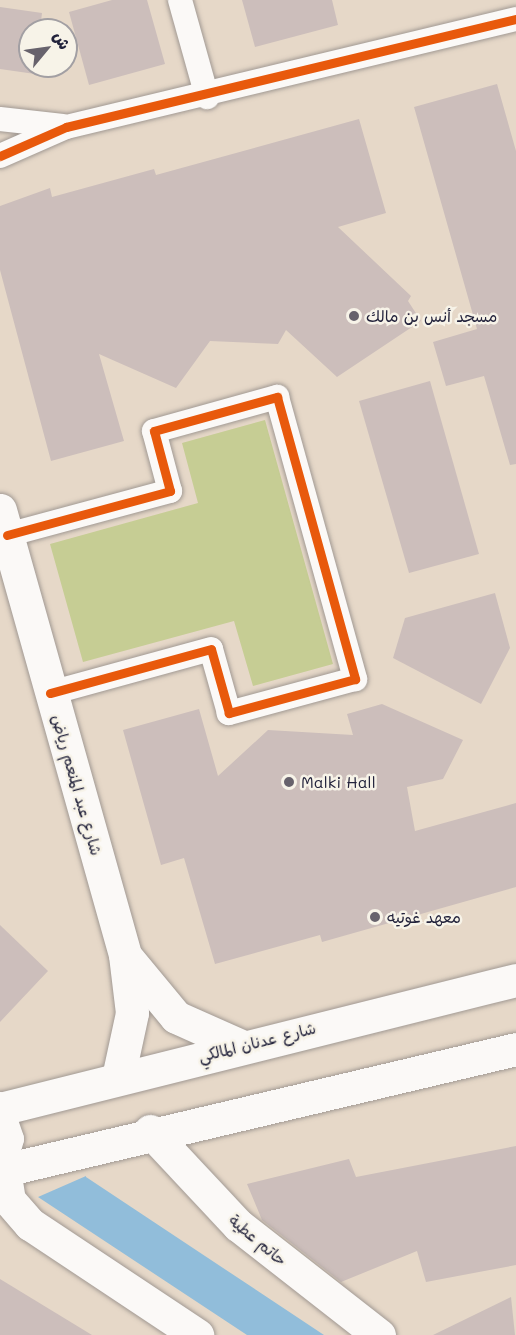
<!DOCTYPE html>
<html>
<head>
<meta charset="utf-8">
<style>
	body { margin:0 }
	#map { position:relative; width:516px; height:1335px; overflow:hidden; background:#e6d8c8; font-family:Mali,"Playpen Sans Arabic",sans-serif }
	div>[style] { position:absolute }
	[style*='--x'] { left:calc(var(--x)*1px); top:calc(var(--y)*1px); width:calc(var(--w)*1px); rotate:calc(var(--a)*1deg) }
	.green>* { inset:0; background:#c6cd94 }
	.water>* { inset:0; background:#91bdda }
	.building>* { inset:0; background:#ccbebb }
	.roads { filter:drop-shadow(0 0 2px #a19993) drop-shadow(0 0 2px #a19993) }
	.street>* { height:24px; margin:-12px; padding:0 12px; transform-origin:12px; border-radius:12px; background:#fbf9f7 }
	.secondary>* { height:33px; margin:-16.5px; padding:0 16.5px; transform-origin:16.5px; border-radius:16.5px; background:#fbf9f7 }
	.cycleway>* { height:9px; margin:-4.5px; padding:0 4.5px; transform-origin:4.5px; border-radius:4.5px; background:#e8590c }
	.dots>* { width:16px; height:16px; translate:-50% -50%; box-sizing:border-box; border:3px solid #f7f3e8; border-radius:50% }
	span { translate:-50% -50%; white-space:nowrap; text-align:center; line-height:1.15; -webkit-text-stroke:5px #f7f3e8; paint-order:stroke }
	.poi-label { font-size:16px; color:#22223b }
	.left { translate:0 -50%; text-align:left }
	.street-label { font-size:16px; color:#22223b }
	.north { position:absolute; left:18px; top:18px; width:60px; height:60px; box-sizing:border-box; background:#f7f3e8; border:2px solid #a29fa3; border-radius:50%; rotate:61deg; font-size:16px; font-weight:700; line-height:24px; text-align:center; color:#22223b }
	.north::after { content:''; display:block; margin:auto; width:21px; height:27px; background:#67626c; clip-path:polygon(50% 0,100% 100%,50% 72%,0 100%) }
</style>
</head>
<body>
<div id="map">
	<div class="green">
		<i style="clip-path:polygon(265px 420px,333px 664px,253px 686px,234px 621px,83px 662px,50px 544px,198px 503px,182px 443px)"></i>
	</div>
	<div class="water">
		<i style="clip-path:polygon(86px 1176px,86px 1177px,324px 1335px,247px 1335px,38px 1197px)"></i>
	</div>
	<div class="building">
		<i style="clip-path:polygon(112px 0,147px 0,165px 64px,89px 85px,69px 12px)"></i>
		<i style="clip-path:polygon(242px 0,332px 0,338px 25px,255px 47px)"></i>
		<i style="clip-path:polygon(0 7px,42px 13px,40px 30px,30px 30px,35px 74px,0 69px)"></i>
		<i style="clip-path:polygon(497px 84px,516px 151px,516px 464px,510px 465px,484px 376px,446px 386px,433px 342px,477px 329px,414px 107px)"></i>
		<i style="clip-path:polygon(359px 119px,386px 213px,338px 227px,411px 296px,408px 301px,421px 321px,337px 377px,286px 330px,278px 344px,210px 341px,176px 388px,99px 354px,124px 441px,51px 461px,0 270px,0 206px,50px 188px,52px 197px,154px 169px,156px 175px)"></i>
		<i style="clip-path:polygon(430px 381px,479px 554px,409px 573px,359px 401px)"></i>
		<i style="clip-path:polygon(495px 593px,510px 648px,481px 704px,393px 658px,405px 618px)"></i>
		<i style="clip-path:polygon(382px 704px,463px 740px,443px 779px,407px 787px,415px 831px,516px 803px,516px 887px,322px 942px,320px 935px,215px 964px,184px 858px,161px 865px,123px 730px,199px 709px,218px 776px,268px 730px,353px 735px,347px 714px)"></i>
		<i style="clip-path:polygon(0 925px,48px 971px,0 1022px)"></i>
		<i style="clip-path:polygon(516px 1146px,516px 1265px,426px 1282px,417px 1251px,341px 1282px,262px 1220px,247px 1184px,349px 1159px,356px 1177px)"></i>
		<i style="clip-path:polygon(0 1279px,92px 1335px,0 1335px)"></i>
		<i style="clip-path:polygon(511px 1297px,515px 1335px,433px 1335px)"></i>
	</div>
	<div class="roads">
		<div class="street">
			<i style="--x:180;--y:0;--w:101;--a:74.4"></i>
			<i style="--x:0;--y:119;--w:63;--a:6.3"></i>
			<i style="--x:0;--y:156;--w:72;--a:-23.7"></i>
			<i style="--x:66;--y:127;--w:463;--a:-13.5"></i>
			<i style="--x:7;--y:535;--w:169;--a:-15.1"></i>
			<i style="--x:170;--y:491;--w:62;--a:-104.9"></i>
			<i style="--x:154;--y:431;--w:128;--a:-15.5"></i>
			<i style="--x:277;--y:397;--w:293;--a:74.5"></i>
			<i style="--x:355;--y:679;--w:131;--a:164.9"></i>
			<i style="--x:229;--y:713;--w:66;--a:-105.7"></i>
			<i style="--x:211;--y:649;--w:167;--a:164.7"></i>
			<i style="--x:0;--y:1104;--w:37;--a:71"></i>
			<i style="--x:12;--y:1139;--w:31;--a:105"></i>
		</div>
		<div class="secondary">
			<i style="--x:0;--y:510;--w:462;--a:74.3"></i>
			<i style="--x:125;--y:955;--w:58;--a:83.1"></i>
			<i style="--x:132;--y:1013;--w:66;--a:102.2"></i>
			<i style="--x:128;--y:959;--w:75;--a:50.4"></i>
			<i style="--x:176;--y:1017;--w:69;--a:24"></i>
			<i style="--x:0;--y:1109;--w:532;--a:-14.04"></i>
			<i style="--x:150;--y:1131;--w:129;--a:46.9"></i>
			<i style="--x:238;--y:1225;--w:179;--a:38"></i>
			<i style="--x:4;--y:1169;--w:31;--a:81"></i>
			<i style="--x:9;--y:1200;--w:32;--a:49"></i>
			<i style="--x:30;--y:1224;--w:201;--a:33.6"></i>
			<i style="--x:0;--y:1171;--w:530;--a:-13.3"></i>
		</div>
	</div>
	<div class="cycleway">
		<i style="--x:0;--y:156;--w:72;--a:-23.7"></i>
		<i style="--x:66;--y:127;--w:463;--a:-13.5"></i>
		<i style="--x:7;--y:535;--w:169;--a:-15.1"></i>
		<i style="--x:170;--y:491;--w:62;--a:-104.9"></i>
		<i style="--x:154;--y:431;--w:128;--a:-15.5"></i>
		<i style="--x:277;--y:397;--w:293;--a:74.5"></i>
		<i style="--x:355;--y:679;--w:131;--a:164.9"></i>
		<i style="--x:229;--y:713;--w:66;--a:-105.7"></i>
		<i style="--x:211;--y:649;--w:167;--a:164.7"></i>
	</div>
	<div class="dots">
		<i style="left:354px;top:316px;background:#67626c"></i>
		<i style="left:289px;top:782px;background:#67626c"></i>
		<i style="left:375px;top:917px;background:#67626c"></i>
	</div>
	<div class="poi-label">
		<span class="left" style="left:366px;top:316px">مسجد أنس بن مالك</span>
		<span class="left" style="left:301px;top:782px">Malki Hall</span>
		<span class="left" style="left:387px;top:917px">معهد غوتيه</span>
	</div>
	<div class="street-label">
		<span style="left:77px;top:785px;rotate:74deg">شارع عبد المنعم رياض</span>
		<span style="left:257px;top:1042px;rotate:-14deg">شارع عدنان المالكي</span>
		<span style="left:258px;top:1240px;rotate:40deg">حاتم عطية</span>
	</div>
	<div class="north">ش</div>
</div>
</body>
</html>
